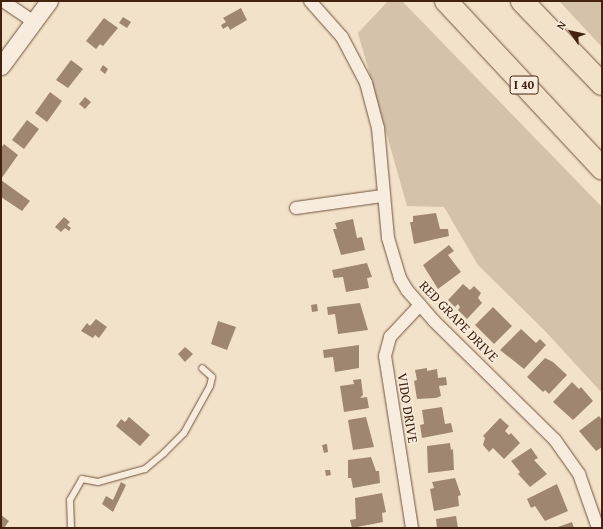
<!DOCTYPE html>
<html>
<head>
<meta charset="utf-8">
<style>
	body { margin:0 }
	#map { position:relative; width:603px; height:529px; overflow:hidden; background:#f3e2ca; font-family:"Gentium Book Plus",serif }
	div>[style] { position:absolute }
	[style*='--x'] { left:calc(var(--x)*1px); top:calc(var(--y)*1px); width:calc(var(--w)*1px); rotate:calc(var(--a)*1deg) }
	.green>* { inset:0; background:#d5c2aa }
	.building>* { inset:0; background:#9f8670 }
	.roads { filter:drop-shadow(0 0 1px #70533d) drop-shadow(0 0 1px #70533d) }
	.lane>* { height:6px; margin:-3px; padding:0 3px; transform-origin:3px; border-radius:3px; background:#f7ecdd }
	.street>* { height:12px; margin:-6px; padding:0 6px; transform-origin:6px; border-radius:6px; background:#f7ecdd }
	.secondary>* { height:17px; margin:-8.5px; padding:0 8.5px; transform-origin:8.5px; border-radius:8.5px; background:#f7ecdd }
	.highway>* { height:22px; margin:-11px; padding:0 11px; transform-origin:11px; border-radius:11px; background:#f3e2ca }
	span { translate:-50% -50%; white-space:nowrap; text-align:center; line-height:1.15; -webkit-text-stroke:3px #f7ecdd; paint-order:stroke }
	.shield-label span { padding:1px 3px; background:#f7ecdd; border:1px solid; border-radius:3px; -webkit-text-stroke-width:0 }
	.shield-label { font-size:13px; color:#44230e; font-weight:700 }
	.street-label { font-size:14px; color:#44230e }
	.frame { position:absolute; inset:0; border:2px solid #44230e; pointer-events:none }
	.north { position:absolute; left:551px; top:12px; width:40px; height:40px; -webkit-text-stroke:3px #f7ecdd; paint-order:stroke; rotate:304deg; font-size:11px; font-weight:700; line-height:16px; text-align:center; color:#44230e }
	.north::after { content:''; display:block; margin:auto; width:14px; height:18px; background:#44230e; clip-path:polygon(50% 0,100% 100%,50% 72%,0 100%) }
</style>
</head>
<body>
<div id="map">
	<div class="green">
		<i style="clip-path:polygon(388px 1px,402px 1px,602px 207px,602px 393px,546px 332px,478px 265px,444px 207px,407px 206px,358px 33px)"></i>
		<i style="clip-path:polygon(559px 1px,602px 1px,602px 47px)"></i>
	</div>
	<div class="building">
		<i style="clip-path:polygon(241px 8px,247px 20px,230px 30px,228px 26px,223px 29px,221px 25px,226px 22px,223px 18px)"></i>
		<i style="clip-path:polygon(123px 17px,131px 22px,127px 28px,119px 23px)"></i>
		<i style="clip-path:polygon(104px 18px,118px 28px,103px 46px,100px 44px,96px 49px,86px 41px)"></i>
		<i style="clip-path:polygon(71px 60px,83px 69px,68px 88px,56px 80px)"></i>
		<i style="clip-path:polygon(103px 65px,108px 69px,105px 74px,100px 70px)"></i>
		<i style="clip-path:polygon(50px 92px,62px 101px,47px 122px,35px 113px)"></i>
		<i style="clip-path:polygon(85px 97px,91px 102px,85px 109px,79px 104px)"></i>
		<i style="clip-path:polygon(27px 120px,39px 129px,24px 149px,12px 140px)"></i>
		<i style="clip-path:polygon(4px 144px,18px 155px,1px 179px,1px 148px)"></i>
		<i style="clip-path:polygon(1px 180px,30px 201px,22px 211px,1px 197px)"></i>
		<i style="clip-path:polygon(436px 213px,440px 229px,448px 229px,449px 236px,414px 244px,410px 222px,413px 222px,413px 216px)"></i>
		<i style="clip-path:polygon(64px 217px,70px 222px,67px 225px,71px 228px,69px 231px,65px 228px,61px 232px,55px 227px)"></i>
		<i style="clip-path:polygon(353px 219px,357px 238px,362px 237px,365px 250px,341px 255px,333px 229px,337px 229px,335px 223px)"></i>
		<i style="clip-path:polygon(449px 245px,454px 251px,448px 255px,461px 272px,438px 289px,423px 265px)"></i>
		<i style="clip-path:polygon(367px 263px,372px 277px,367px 278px,369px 288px,346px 292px,343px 277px,334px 278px,332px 270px)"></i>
		<i style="clip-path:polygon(463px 284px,470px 290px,474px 286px,481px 293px,478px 298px,482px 303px,467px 319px,458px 310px,460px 307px,458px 304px,455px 307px,448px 300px)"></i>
		<i style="clip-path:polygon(360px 303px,368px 330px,338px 334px,335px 314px,328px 315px,327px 307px)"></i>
		<i style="clip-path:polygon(317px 304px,318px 311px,312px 312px,311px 305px)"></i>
		<i style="clip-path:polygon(493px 307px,512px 326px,494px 344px,475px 325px)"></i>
		<i style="clip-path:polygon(96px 319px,107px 327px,99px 338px,95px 335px,93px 338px,81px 331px,87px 323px,90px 326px)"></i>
		<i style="clip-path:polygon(218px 321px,236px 327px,227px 350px,211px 344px)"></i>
		<i style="clip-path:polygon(521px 329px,536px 343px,540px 339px,546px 345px,524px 369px,500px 350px)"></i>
		<i style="clip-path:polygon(359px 345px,359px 368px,335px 372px,333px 357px,324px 358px,323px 350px)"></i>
		<i style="clip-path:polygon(185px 347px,193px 354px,185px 362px,178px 354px)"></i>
		<i style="clip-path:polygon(545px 358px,553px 362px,567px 375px,549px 394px,545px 390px,543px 392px,527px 377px)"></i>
		<i style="clip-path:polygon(427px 368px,427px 371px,437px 369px,438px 378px,446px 377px,447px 385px,439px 386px,441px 396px,436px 398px,417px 399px,414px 381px,417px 380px,415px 370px)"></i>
		<i style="clip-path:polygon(361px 379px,363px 395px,360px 398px,367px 397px,369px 408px,344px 412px,340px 386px,354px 384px,353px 380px)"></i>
		<i style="clip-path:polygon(572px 382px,579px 389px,581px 387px,593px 401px,573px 420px,553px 402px)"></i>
		<i style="clip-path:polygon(442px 407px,445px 424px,451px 423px,453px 432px,422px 438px,420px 425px,424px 424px,422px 410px)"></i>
		<i style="clip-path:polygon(599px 416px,602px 420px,602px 447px,596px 451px,579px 431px)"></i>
		<i style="clip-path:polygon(129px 417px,150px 435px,140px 446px,116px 426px,121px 419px,125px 422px)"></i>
		<i style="clip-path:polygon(366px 417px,374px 447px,353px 450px,348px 420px)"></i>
		<i style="clip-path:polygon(500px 418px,509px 426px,505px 431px,509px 435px,511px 433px,520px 443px,504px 459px,493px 448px,489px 452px,483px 445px,485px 438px,483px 436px)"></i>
		<i style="clip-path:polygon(450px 443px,451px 450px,453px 449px,454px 470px,428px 473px,427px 446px)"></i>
		<i style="clip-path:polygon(327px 444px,328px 452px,324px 453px,322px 445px)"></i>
		<i style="clip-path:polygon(531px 448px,538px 458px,534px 460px,547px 474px,530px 487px,518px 474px,520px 472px,511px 461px)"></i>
		<i style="clip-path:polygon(371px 457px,376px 471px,379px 471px,380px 483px,353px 488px,351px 478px,348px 478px,348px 460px)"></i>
		<i style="clip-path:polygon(325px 470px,330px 470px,331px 475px,326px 476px)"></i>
		<i style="clip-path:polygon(455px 478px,461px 495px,458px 496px,459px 506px,434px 511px,430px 489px,434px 488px,432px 482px)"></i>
		<i style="clip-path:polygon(121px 482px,126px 485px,113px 512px,102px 504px,106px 496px,113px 500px)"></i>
		<i style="clip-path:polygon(557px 484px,568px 511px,545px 521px,535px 506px,531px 508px,527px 499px)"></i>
		<i style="clip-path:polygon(382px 493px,386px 512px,382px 513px,383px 522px,352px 528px,350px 520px,356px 519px,355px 498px)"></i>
		<i style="clip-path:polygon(1px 515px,9px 521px,4px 528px,1px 528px)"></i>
		<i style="clip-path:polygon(456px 516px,458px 528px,437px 528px,436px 519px)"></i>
		<i style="clip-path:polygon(572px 522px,574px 528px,555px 528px)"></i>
	</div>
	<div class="roads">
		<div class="lane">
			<i style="--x:71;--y:528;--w:28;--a:-92"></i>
			<i style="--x:70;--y:500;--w:24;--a:-60"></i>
			<i style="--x:82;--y:479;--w:16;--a:11"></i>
			<i style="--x:98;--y:482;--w:49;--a:-15.5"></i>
			<i style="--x:145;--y:469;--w:25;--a:-40"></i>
			<i style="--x:164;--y:453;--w:28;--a:-45"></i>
			<i style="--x:184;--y:433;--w:54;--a:-61"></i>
			<i style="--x:210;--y:386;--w:9;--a:-77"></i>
			<i style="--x:212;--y:377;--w:13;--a:-138"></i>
		</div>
		<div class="street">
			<i style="--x:3;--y:1;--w:37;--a:34"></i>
			<i style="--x:310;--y:1;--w:48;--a:48.4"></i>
			<i style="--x:342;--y:37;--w:52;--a:62.4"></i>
			<i style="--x:366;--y:83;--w:47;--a:75.1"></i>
			<i style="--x:378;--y:128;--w:110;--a:84.8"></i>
			<i style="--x:388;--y:238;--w:42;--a:73.3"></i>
			<i style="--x:400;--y:278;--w:14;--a:60"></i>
			<i style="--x:407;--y:290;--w:41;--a:48.9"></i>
			<i style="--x:434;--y:321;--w:170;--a:44.5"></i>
			<i style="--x:555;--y:440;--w:42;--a:54.8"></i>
			<i style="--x:579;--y:474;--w:57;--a:70.6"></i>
			<i style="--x:296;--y:208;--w:87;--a:-7.9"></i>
			<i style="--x:412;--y:528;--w:174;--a:-98.9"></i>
			<i style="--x:385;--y:356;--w:20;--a:-75"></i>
			<i style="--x:390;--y:337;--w:44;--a:-46.8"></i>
		</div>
		<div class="secondary">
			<i style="--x:1;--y:66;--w:81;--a:-53.6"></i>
		</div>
		<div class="highway">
			<i style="--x:446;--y:1;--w:229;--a:47"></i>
			<i style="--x:522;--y:1;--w:115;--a:46.1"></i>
		</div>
	</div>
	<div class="shield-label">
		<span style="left:524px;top:85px">I 40</span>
	</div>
	<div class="street-label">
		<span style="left:459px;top:321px;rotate:46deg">RED GRAPE DRIVE</span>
		<span style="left:408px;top:408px;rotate:81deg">VIDO DRIVE</span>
	</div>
	<div class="frame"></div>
	<div class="north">N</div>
</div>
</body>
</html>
